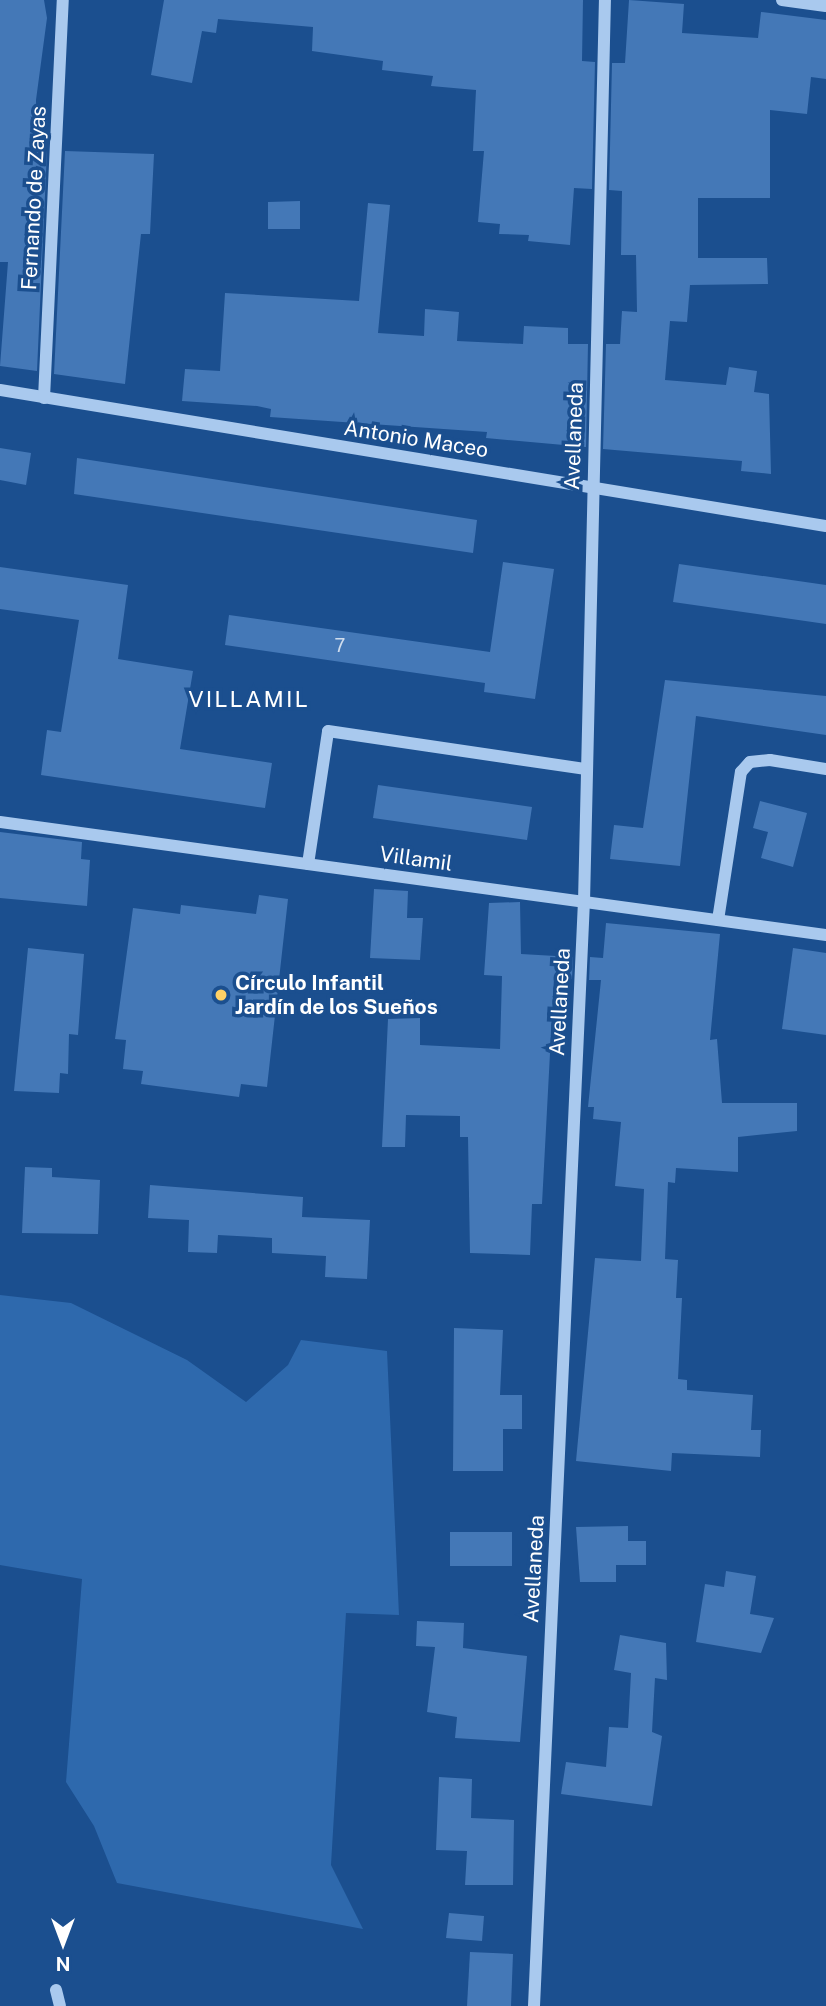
<!DOCTYPE html>
<html>
<head>
<meta charset="utf-8">
<style>
	body { margin:0 }
	#map { position:relative; width:826px; height:2006px; overflow:hidden; background:#1b4f8f; font-family:"Public Sans",sans-serif }
	div>[style] { position:absolute }
	[style*='--x'] { left:calc(var(--x)*1px); top:calc(var(--y)*1px); width:calc(var(--w)*1px); rotate:calc(var(--a)*1deg) }
	.green>* { inset:0; background:#2e69ad }
	.building>* { inset:0; background:#4478b7 }
	.minor>* { height:12px; margin:-6px; padding:0 6px; transform-origin:6px; border-radius:6px; background:#a9c9ee }
	.dots>* { width:19px; height:19px; translate:-50% -50%; box-sizing:border-box; border:4px solid #1b4f8f; border-radius:50% }
	span { translate:-50% -50%; white-space:nowrap; text-align:center; line-height:1.15; -webkit-text-stroke:7px #1b4f8f; paint-order:stroke }
	.number-label { font-size:18px; color:#d0dded }
	.number-label span { -webkit-text-stroke-width:0 }
	.street-label { font-size:21px; color:#fff }
	.poi-label { font-size:21px; color:#fff; font-weight:700 }
	.left { translate:0 -50%; text-align:left }
	.neighbourhood-label { font-size:23px; color:#fff; letter-spacing:2px }
	.north { position:absolute; left:28px; top:1908px; width:70px; height:70px; -webkit-text-stroke:5px #1b4f8f; paint-order:stroke; rotate:180deg; font-size:19px; font-weight:700; line-height:28px; text-align:center; color:#fff }
	.north::after { content:''; display:block; margin:auto; width:24px; height:32px; background:#fff; clip-path:polygon(50% 0,100% 100%,50% 72%,0 100%) }
</style>
</head>
<body>
<div id="map">
	<div class="green">
		<i style="clip-path:polygon(0 1295px,71px 1303px,187px 1360px,246px 1402px,288px 1365px,301px 1340px,387px 1351px,399px 1615px,346px 1613px,331px 1865px,363px 1929px,117px 1883px,94px 1826px,66px 1782px,82px 1579px,0 1565px)"></i>
	</div>
	<div class="building">
		<i style="clip-path:polygon(0 0,44px 0,47px 18px,36px 100px,37px 150px,47px 151px,37px 371px,0 366px,8px 262px,0 262px)"></i>
		<i style="clip-path:polygon(164px 0,583px 0,582px 61px,595px 62px,592px 189px,574px 188px,570px 245px,528px 241px,529px 235px,499px 234px,500px 224px,478px 222px,484px 151px,473px 151px,476px 90px,431px 86px,433px 76px,382px 70px,383px 61px,312px 51px,313px 27px,218px 19px,216px 33px,202px 31px,192px 83px,151px 75px)"></i>
		<i style="clip-path:polygon(629px 0,684px 4px,682px 33px,758px 38px,761px 12px,826px 20px,826px 79px,811px 77px,807px 114px,770px 110px,770px 198px,698px 198px,698px 258px,767px 258px,768px 284px,690px 285px,687px 322px,670px 321px,665px 380px,726px 385px,729px 367px,757px 371px,754px 392px,769px 394px,771px 474px,741px 471px,742px 461px,603px 449px,606px 344px,620px 344px,622px 311px,637px 312px,636px 255px,621px 255px,622px 191px,609px 190px,612px 63px,625px 63px)"></i>
		<i style="clip-path:polygon(65px 151px,154px 154px,150px 234px,141px 234px,125px 384px,54px 374px)"></i>
		<i style="clip-path:polygon(300px 201px,300px 229px,268px 229px,268px 202px)"></i>
		<i style="clip-path:polygon(368px 203px,390px 205px,378px 333px,424px 336px,425px 309px,459px 312px,457px 341px,523px 344px,524px 326px,568px 328px,568px 344px,588px 344px,586px 447px,486px 438px,487px 432px,270px 417px,271px 409px,257px 406px,182px 401px,185px 369px,220px 371px,225px 293px,359px 301px)"></i>
		<i style="clip-path:polygon(0 448px,31px 453px,26px 485px,0 480px)"></i>
		<i style="clip-path:polygon(77px 458px,477px 520px,473px 553px,74px 494px)"></i>
		<i style="clip-path:polygon(503px 562px,554px 569px,535px 699px,484px 692px,485px 683px,225px 645px,229px 615px,490px 652px)"></i>
		<i style="clip-path:polygon(679px 564px,826px 585px,826px 624px,673px 602px)"></i>
		<i style="clip-path:polygon(0 567px,128px 585px,118px 659px,193px 671px,180px 749px,272px 763px,265px 808px,41px 775px,47px 730px,61px 732px,79px 620px,0 609px)"></i>
		<i style="clip-path:polygon(665px 680px,826px 696px,826px 735px,696px 716px,680px 866px,610px 859px,614px 825px,643px 828px)"></i>
		<i style="clip-path:polygon(378px 785px,532px 807px,527px 840px,373px 818px)"></i>
		<i style="clip-path:polygon(760px 801px,807px 813px,793px 867px,761px 858px,768px 832px,753px 828px)"></i>
		<i style="clip-path:polygon(0 832px,82px 842px,81px 859px,90px 860px,87px 906px,0 898px)"></i>
		<i style="clip-path:polygon(374px 889px,408px 891px,407px 918px,423px 918px,420px 960px,370px 958px)"></i>
		<i style="clip-path:polygon(259px 895px,288px 899px,267px 1087px,241px 1084px,239px 1097px,141px 1084px,143px 1071px,123px 1069px,126px 1040px,115px 1039px,133px 908px,180px 914px,181px 905px,256px 914px)"></i>
		<i style="clip-path:polygon(520px 902px,521px 954px,573px 957px,572px 979px,554px 978px,542px 1204px,532px 1204px,530px 1255px,470px 1253px,468px 1137px,460px 1137px,460px 1116px,406px 1115px,405px 1147px,382px 1147px,388px 1019px,420px 1018px,420px 1045px,500px 1049px,502px 976px,484px 975px,489px 903px)"></i>
		<i style="clip-path:polygon(606px 923px,720px 934px,710px 1040px,717px 1039px,722px 1103px,797px 1103px,797px 1131px,738px 1137px,738px 1172px,676px 1168px,675px 1183px,668px 1182px,665px 1259px,678px 1260px,676px 1298px,682px 1298px,678px 1379px,687px 1380px,687px 1390px,753px 1395px,751px 1430px,761px 1430px,760px 1457px,672px 1453px,671px 1471px,576px 1461px,595px 1258px,641px 1261px,644px 1189px,615px 1186px,621px 1122px,593px 1119px,594px 1107px,588px 1107px,601px 980px,589px 980px,590px 957px,603px 958px)"></i>
		<i style="clip-path:polygon(28px 948px,84px 954px,78px 1035px,69px 1034px,68px 1074px,60px 1073px,59px 1093px,14px 1091px)"></i>
		<i style="clip-path:polygon(793px 948px,826px 953px,826px 1035px,782px 1029px)"></i>
		<i style="clip-path:polygon(25px 1167px,52px 1168px,52px 1177px,100px 1180px,98px 1234px,22px 1233px)"></i>
		<i style="clip-path:polygon(150px 1185px,303px 1197px,302px 1217px,370px 1220px,367px 1279px,325px 1277px,326px 1256px,272px 1253px,272px 1238px,218px 1235px,217px 1253px,188px 1252px,189px 1220px,148px 1218px)"></i>
		<i style="clip-path:polygon(454px 1328px,503px 1330px,500px 1395px,522px 1395px,522px 1429px,503px 1429px,503px 1471px,453px 1471px)"></i>
		<i style="clip-path:polygon(628px 1526px,628px 1541px,646px 1541px,646px 1565px,616px 1565px,616px 1582px,580px 1582px,576px 1527px)"></i>
		<i style="clip-path:polygon(450px 1532px,512px 1532px,512px 1566px,450px 1566px)"></i>
		<i style="clip-path:polygon(726px 1571px,756px 1576px,750px 1614px,774px 1618px,761px 1653px,696px 1642px,705px 1584px,724px 1587px)"></i>
		<i style="clip-path:polygon(417px 1621px,464px 1623px,463px 1648px,527px 1656px,520px 1742px,455px 1738px,457px 1717px,427px 1712px,435px 1647px,416px 1646px)"></i>
		<i style="clip-path:polygon(620px 1635px,666px 1643px,667px 1680px,655px 1678px,652px 1732px,662px 1736px,652px 1806px,561px 1794px,566px 1762px,606px 1767px,609px 1727px,628px 1728px,631px 1673px,614px 1670px)"></i>
		<i style="clip-path:polygon(439px 1777px,472px 1779px,471px 1818px,514px 1820px,513px 1885px,465px 1885px,467px 1851px,436px 1850px)"></i>
		<i style="clip-path:polygon(449px 1913px,484px 1916px,482px 1941px,446px 1938px)"></i>
		<i style="clip-path:polygon(470px 1952px,513px 1954px,511px 2006px,467px 2006px)"></i>
	</div>
	<div class="minor">
		<i style="--x:782;--y:0;--w:44;--a:7.8"></i>
		<i style="--x:0;--y:390;--w:837;--a:9.35"></i>
		<i style="--x:44;--y:398;--w:398;--a:-87.3"></i>
		<i style="--x:0;--y:822;--w:834;--a:7.79"></i>
		<i style="--x:308;--y:864;--w:134;--a:-81.4"></i>
		<i style="--x:328;--y:731;--w:261;--a:8.4"></i>
		<i style="--x:718;--y:920;--w:150;--a:-81.2"></i>
		<i style="--x:741;--y:772;--w:13;--a:-48"></i>
		<i style="--x:750;--y:762;--w:20;--a:-6"></i>
		<i style="--x:770;--y:760;--w:57;--a:9.1"></i>
		<i style="--x:56;--y:1990;--w:16;--a:76"></i>
		<i style="--x:534;--y:2006;--w:1105;--a:-87.41"></i>
		<i style="--x:584;--y:902;--w:902;--a:-88.67"></i>
	</div>
	<div class="dots">
		<i style="left:221px;top:995px;background:#ffd166"></i>
	</div>
	<div class="number-label">
		<span style="left:340px;top:646px">7</span>
	</div>
	<div class="street-label">
		<span style="left:34px;top:198px;rotate:-87deg">Fernando de Zayas</span>
		<span style="left:574px;top:436px;rotate:-88deg">Avellaneda</span>
		<span style="left:416px;top:439px;rotate:9deg">Antonio Maceo</span>
		<span style="left:416px;top:859px;rotate:8deg">Villamil</span>
		<span style="left:560px;top:1002px;rotate:-87deg">Avellaneda</span>
		<span style="left:534px;top:1569px;rotate:-87deg">Avellaneda</span>
	</div>
	<div class="poi-label">
		<span class="left" style="left:235px;top:995px">Círculo Infantil<br>Jardín de los Sueños</span>
	</div>
	<div class="neighbourhood-label">
		<span style="left:249px;top:699px">VILLAMIL</span>
	</div>
	<div class="north">N</div>
</div>
</body>
</html>
